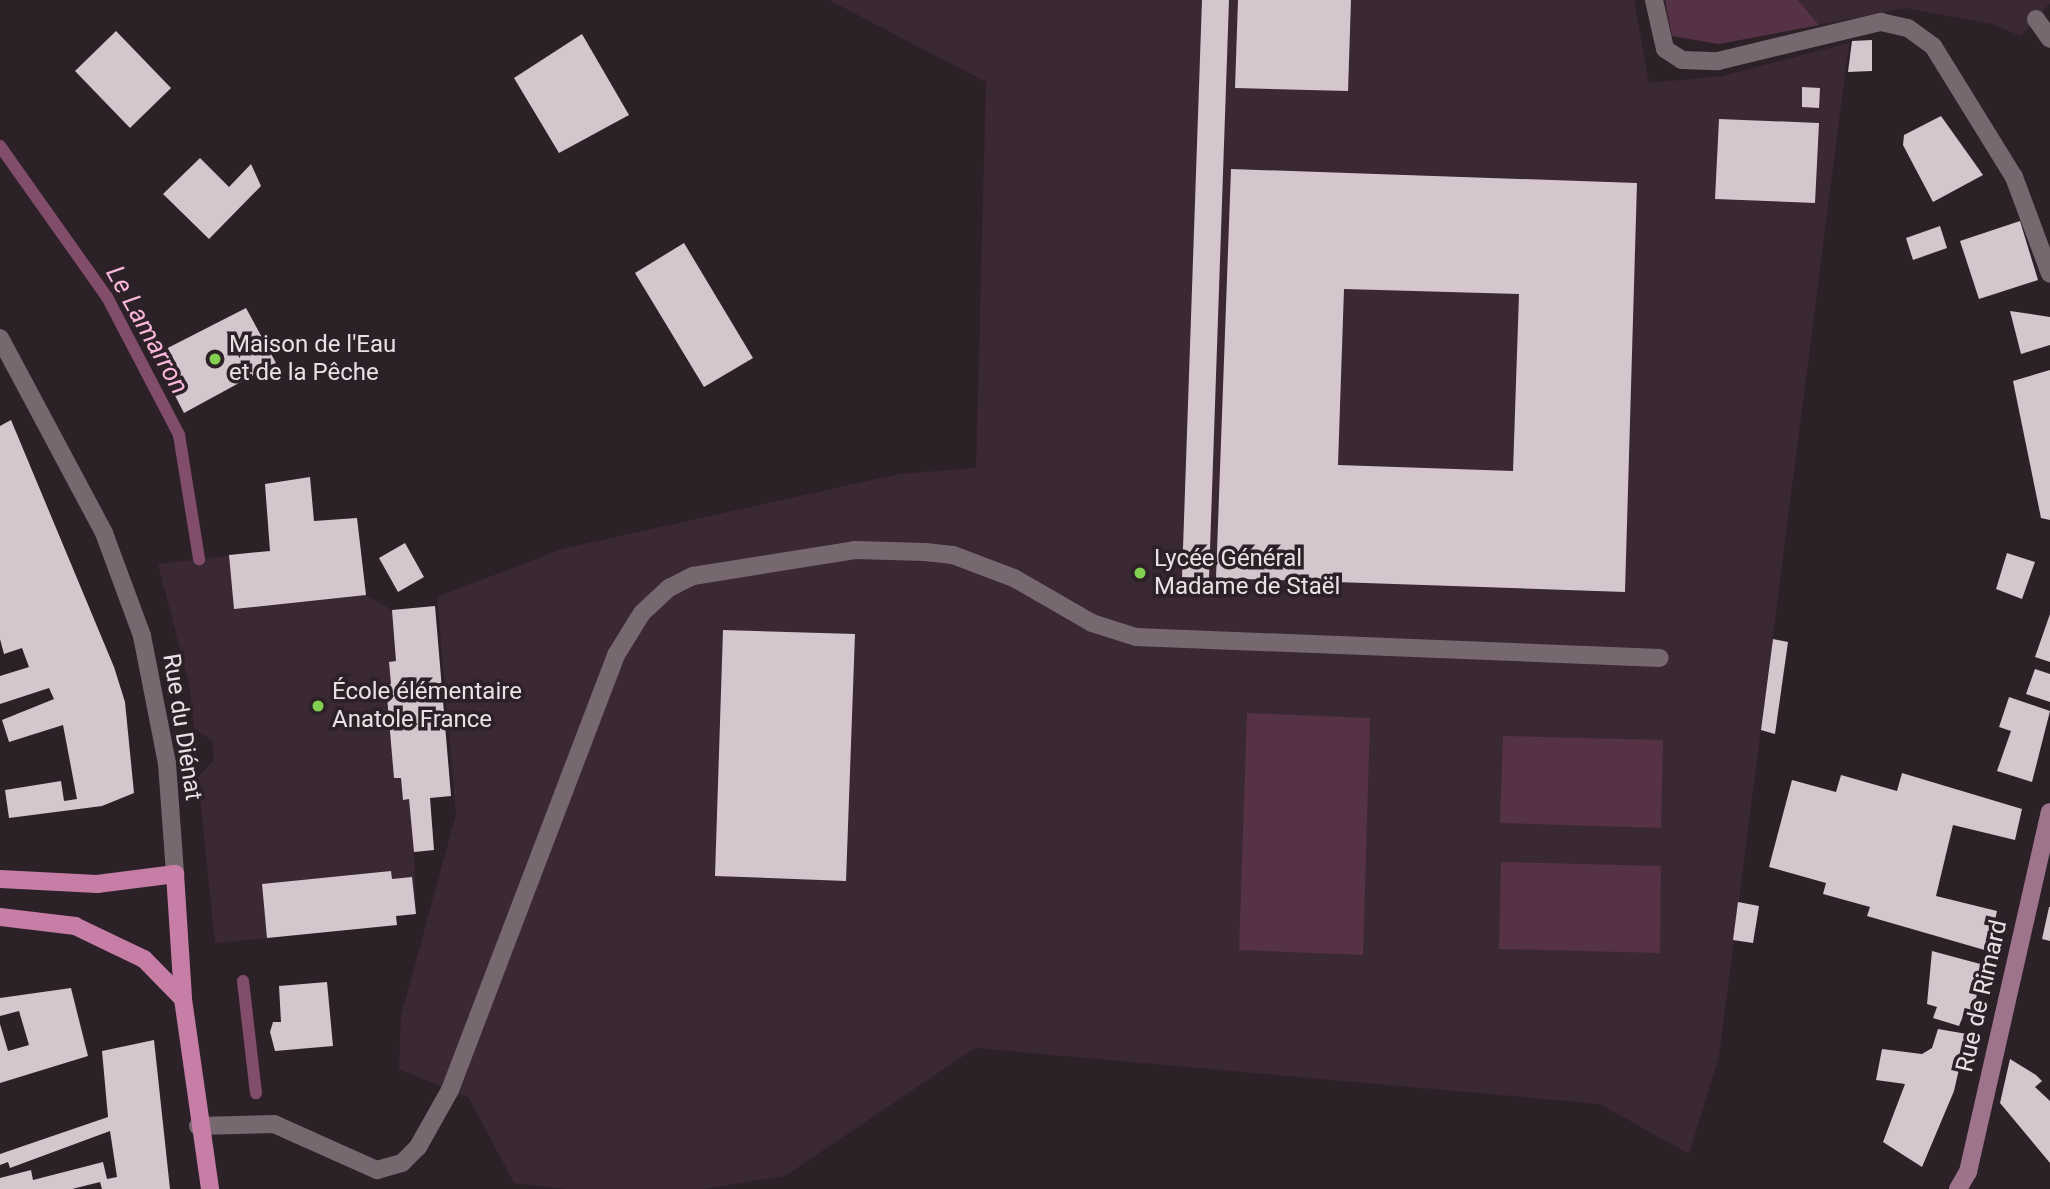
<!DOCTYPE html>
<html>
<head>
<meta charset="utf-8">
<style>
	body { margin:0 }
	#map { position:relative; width:2050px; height:1189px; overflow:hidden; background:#2d2128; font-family:Roboto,sans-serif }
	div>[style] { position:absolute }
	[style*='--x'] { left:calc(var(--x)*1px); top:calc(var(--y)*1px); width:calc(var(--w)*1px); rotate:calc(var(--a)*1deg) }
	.built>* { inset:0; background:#3a2832 }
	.green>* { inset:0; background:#563246 }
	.stream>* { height:12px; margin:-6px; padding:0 6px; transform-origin:6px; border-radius:6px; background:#824d6b }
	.building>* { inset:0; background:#d5c5cd }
	.lane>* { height:18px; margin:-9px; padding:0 9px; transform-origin:9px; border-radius:9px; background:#776870 }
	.street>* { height:18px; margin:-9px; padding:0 9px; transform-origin:9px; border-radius:9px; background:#776870 }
	.secondary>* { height:18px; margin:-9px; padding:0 9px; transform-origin:9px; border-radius:9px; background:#9e738c }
	.primary>* { height:18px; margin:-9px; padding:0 9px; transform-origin:9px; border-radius:9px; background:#c67ea7 }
	.dots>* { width:19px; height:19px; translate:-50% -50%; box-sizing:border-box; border:4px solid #2d2128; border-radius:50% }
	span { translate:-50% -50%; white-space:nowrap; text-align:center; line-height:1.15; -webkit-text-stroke:7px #2d2128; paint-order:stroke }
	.poi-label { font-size:24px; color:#eae1e6 }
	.left { translate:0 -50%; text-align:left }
	.street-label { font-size:24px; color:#eae1e6 }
	.water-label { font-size:26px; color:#fab7db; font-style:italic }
</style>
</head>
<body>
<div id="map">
	<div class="built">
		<i style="clip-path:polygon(829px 0,1634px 0,1649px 83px,1722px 76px,1849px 43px,1719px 1056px,1689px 1154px,1600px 1104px,975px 1048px,785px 1176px,704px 1189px,567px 1189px,514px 1183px,469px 1098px,399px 1069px,401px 1016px,456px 814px,437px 597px,562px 549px,899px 474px,976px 468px,986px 82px)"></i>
		<i style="clip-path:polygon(1798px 0,2050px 0,2050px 3px,2021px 36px,1992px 24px,1905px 8px,1819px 25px)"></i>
		<i style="clip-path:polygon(310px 477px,314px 521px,357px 518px,366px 595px,392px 610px,435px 606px,451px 796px,430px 798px,434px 850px,414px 852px,416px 914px,396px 916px,397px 925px,215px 943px,198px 777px,214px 760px,212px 741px,194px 728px,189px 683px,158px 564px,270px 551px,265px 484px)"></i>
	</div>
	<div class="green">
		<i style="clip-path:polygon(1665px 0,1798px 0,1819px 25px,1719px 44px,1672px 36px)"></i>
		<i style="clip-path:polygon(1247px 713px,1370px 718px,1363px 955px,1239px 950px)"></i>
		<i style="clip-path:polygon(1503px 736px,1663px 740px,1661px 828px,1500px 823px)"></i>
		<i style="clip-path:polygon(1501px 862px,1661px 866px,1660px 953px,1499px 949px)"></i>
	</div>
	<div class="stream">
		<i style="--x:0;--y:146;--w:185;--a:54.7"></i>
		<i style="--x:107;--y:297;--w:156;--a:62.4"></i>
		<i style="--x:179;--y:435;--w:126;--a:80.8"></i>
		<i style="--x:243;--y:981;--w:113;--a:83.4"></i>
	</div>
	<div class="building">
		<i style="clip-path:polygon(1202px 0,1229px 0,1209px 578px,1182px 577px)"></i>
		<i style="clip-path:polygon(1238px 0,1351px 0,1348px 91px,1235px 88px)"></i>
		<i style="clip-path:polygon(116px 31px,171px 88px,130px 128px,75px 71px)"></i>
		<i style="clip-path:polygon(582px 34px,629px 115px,559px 153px,514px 78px)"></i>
		<i style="clip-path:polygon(1872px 40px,1872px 71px,1848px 72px,1852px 41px)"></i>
		<i style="clip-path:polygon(1802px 87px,1820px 88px,1819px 108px,1802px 107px)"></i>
		<i style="clip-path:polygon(1941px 116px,1983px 175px,1933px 202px,1903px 145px,1904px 135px)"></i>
		<i style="clip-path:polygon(1719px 119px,1819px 123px,1815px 203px,1715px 199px)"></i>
		<i style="clip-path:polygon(200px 158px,229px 187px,251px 164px,261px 186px,209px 239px,163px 194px)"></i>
		<i style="clip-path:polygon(evenodd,1231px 169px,1637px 183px,1625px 592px,1216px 578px,1231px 169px,1344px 289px,1519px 294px,1513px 471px,1338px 465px,1344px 289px)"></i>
		<i style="clip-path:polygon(2020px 221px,2038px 280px,1979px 299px,1960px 241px)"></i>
		<i style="clip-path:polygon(1940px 226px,1947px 248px,1913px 260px,1906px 238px)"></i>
		<i style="clip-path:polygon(684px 243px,753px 358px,704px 387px,635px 273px)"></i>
		<i style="clip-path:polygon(246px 308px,276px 363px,184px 413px,154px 355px)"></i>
		<i style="clip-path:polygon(2010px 311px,2050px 317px,2050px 345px,2021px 354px)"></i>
		<i style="clip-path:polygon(2050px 370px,2050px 520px,2041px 518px,2013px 381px)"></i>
		<i style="clip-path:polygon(11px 420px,114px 667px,125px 702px,134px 793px,102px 806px,9px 818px,5px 790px,61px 781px,64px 801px,77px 799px,63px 725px,9px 742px,2px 720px,54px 699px,49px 688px,0 704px,0 676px,29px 667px,22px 648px,4px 654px,0 639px,0 426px)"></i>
		<i style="clip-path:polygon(310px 477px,314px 521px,357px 518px,366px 595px,234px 609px,229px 555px,270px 551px,265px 484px)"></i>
		<i style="clip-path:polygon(405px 543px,424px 577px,398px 592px,379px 558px)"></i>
		<i style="clip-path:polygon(2007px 553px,2035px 562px,2022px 599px,1996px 589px)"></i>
		<i style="clip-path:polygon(435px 606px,451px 796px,430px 798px,434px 850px,414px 852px,409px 799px,403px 800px,401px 778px,394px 778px,386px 685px,391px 684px,389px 662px,396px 661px,392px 610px)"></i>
		<i style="clip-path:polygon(2050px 614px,2050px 662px,2035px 657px)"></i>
		<i style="clip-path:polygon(723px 630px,855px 634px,846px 881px,715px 876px)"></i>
		<i style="clip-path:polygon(1773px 639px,1788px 642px,1775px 734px,1761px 730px)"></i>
		<i style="clip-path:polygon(2035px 669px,2050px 674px,2050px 702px,2026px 694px)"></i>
		<i style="clip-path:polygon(2009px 697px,2050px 711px,2032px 782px,1997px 771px,2011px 731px,1999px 727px)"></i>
		<i style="clip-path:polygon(1902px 773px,2022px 809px,2015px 840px,1953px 825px,1936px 896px,1997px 911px,1988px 951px,1867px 916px,1870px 907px,1823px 894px,1826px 883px,1769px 867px,1792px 780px,1836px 792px,1841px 775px,1897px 791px)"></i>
		<i style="clip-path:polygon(391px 871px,392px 879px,412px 877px,416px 914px,396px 916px,397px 925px,267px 938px,262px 884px)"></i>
		<i style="clip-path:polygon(1738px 902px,1759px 906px,1753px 943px,1733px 940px)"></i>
		<i style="clip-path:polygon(2049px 907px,2050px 907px,2050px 941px,2042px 939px)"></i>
		<i style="clip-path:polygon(1932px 951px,1984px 965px,1971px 1019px,1963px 1016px,1959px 1026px,1933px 1018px,1937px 1007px,1927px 1004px)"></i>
		<i style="clip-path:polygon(327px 982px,333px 1046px,275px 1051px,270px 1032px,273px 1022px,281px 1022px,279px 986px)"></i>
		<i style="clip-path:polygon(71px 988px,88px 1056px,0 1083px,0 1024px,8px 1051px,29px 1045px,19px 1011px,0 1016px,0 998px)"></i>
		<i style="clip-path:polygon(1938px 1029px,1967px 1034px,1954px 1091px,1922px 1167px,1883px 1142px,1905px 1084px,1876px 1080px,1882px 1049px,1922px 1054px,1932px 1048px)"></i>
		<i style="clip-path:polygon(154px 1040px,170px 1189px,102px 1189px,100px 1182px,72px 1189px,0 1189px,0 1178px,31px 1170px,33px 1180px,103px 1162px,107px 1179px,117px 1177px,110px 1131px,10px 1168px,8px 1162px,0 1165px,0 1154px,108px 1117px,102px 1051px)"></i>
		<i style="clip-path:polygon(2010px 1059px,2036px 1075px,2042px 1081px,2035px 1087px,2050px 1101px,2050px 1163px,2000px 1103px)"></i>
	</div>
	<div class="lane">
		<i style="--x:2036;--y:19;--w:24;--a:55"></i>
		<i style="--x:198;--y:1126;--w:76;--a:-1.5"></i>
		<i style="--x:274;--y:1124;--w:113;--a:24.1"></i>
		<i style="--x:377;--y:1170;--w:26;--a:-16"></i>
		<i style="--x:402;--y:1163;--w:23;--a:-45"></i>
		<i style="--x:418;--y:1147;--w:65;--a:-60.7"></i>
		<i style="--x:450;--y:1090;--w:466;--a:-69.1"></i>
		<i style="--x:616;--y:655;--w:49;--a:-58.2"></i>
		<i style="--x:642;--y:613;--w:37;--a:-43"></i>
		<i style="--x:669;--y:588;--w:27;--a:-27"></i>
		<i style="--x:693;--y:576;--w:164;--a:-9.1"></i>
		<i style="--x:855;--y:550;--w:70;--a:1.6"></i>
		<i style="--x:925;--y:552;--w:28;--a:6"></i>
		<i style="--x:953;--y:555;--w:65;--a:20.7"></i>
		<i style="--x:1014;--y:578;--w:90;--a:30"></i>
		<i style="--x:1092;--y:623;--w:46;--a:17.7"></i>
		<i style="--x:1136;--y:637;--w:524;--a:2.29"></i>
	</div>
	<div class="street">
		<i style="--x:1654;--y:0;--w:50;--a:77.3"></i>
		<i style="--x:1665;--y:49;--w:20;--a:33"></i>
		<i style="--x:1682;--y:60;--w:36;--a:2"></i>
		<i style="--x:1718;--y:61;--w:168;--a:-13.5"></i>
		<i style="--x:1881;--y:22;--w:28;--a:13"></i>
		<i style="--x:1908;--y:28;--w:31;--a:36"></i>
		<i style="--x:1933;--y:46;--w:154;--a:58.3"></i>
		<i style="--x:2014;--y:177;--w:103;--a:69.6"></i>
		<i style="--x:0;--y:338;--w:221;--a:61.9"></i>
		<i style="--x:104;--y:533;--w:110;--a:69.7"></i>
		<i style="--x:142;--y:636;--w:130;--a:78.9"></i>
		<i style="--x:167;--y:764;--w:110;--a:85.8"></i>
	</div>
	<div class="secondary">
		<i style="--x:1958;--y:1189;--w:20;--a:-60"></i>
		<i style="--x:1968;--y:1172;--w:369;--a:-77.2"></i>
	</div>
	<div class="primary">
		<i style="--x:0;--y:879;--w:97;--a:3"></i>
		<i style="--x:97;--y:884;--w:79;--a:-7.3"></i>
		<i style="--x:175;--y:874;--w:125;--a:86.3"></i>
		<i style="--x:183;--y:999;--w:192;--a:81.9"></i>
		<i style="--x:0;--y:917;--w:76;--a:6.8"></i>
		<i style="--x:75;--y:926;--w:76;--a:25.6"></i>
		<i style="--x:144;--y:959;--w:56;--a:45.7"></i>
	</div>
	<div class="dots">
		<i style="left:215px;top:359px;background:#81d050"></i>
		<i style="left:1140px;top:573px;background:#81d050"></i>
		<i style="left:318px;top:706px;background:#81d050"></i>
	</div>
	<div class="poi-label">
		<span class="left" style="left:229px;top:359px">Maison de l'Eau<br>et de la Pêche</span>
		<span class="left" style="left:1154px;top:573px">Lycée Général<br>Madame de Staël</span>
		<span class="left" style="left:332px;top:706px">École élémentaire<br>Anatole France</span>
	</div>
	<div class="street-label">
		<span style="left:182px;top:727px;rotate:81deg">Rue du Diénat</span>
		<span style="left:1982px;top:996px;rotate:-77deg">Rue de Rimard</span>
	</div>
	<div class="water-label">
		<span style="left:147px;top:330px;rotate:61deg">Le Lamarron</span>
	</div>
</div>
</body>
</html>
